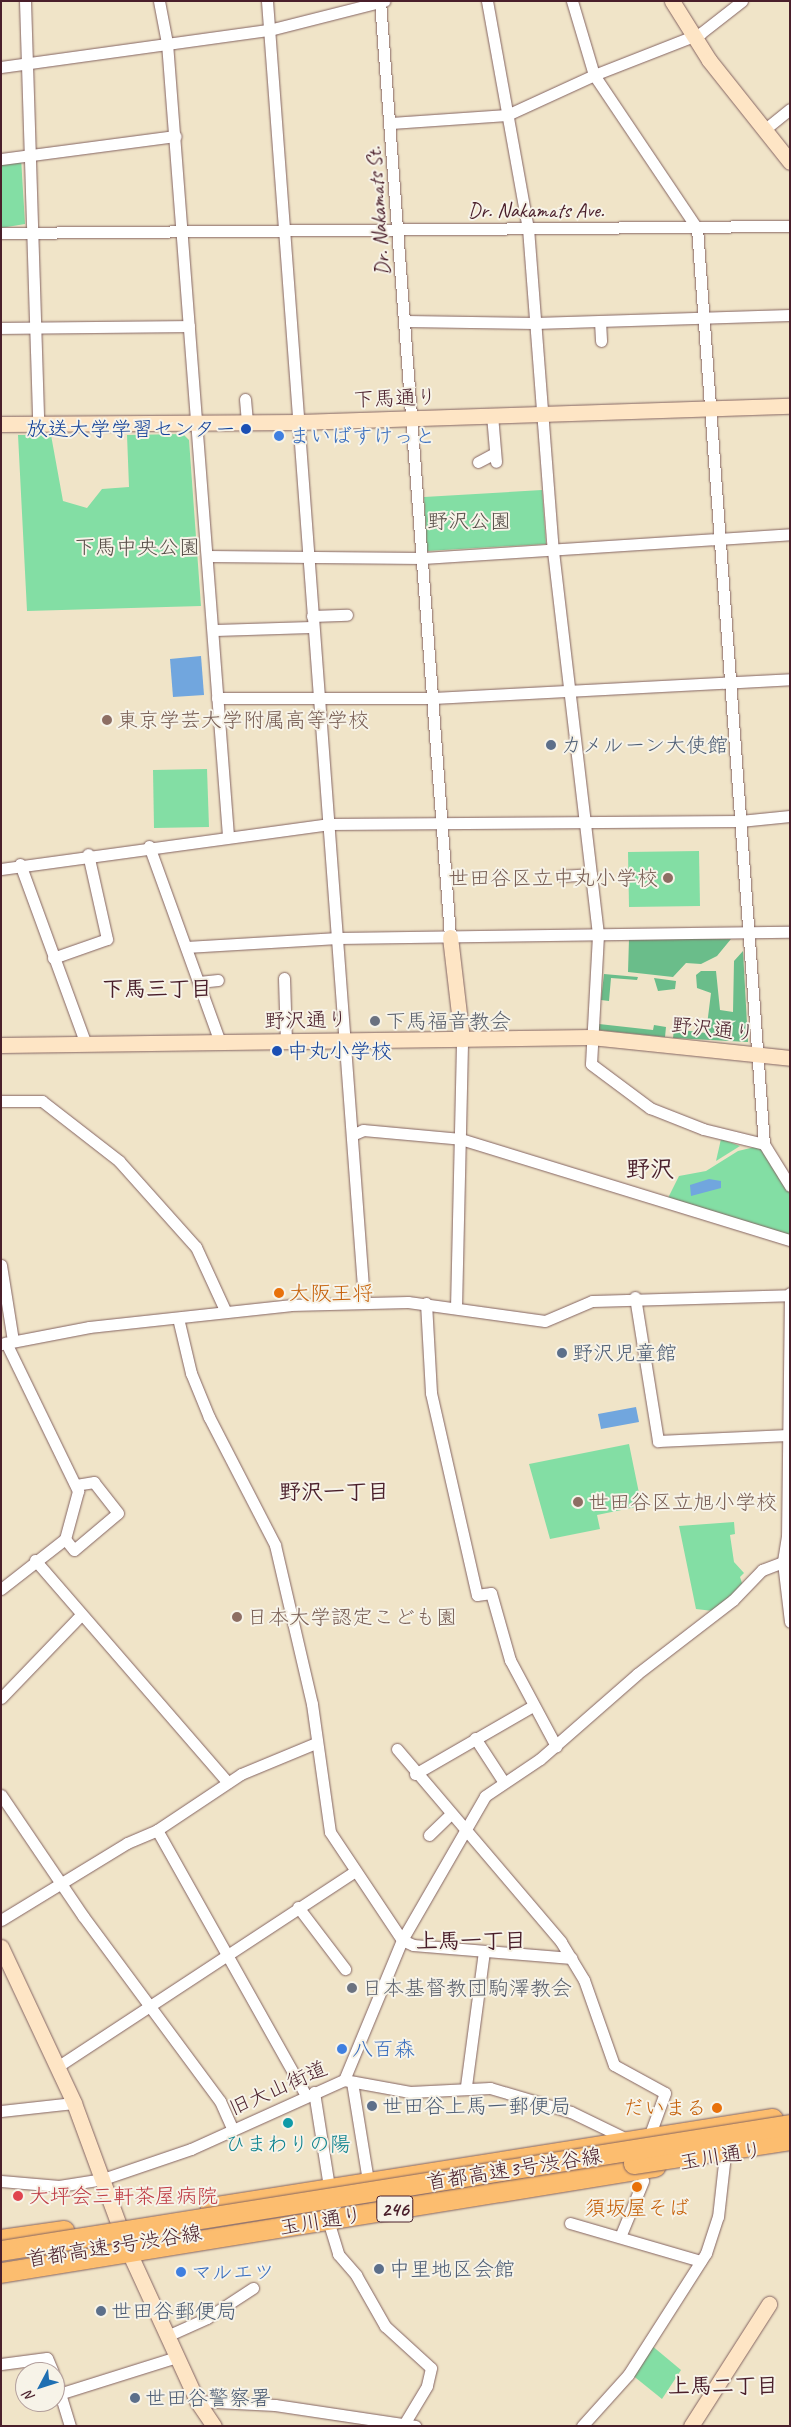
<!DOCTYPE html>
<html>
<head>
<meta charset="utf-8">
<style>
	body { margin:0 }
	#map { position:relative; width:791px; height:2427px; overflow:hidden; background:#f0e4c8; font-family:Caveat,"Klee One",sans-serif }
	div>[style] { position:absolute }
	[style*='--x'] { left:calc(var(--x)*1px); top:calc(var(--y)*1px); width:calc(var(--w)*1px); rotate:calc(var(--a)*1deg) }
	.green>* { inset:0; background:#83dea4 }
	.forest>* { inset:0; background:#6abd8a }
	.water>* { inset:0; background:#71a6de }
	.roads { filter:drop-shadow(0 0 1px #846462) drop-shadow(0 0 1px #846462) }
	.street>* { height:11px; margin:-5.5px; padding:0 5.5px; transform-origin:5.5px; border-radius:5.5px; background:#fff }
	.secondary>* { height:15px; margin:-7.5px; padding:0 7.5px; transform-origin:7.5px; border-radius:7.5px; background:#fee5c5 }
	.highway>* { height:20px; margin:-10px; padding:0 10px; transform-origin:10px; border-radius:10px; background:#fcbd6f }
	.bridges { filter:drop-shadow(0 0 1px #846462) drop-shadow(0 0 1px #846462) }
	.highway-bridge>* { height:20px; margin:-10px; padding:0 10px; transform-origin:10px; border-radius:10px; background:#fcbd6f }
	.dots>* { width:14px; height:14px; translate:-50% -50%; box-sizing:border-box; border:2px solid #f7f3e8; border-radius:50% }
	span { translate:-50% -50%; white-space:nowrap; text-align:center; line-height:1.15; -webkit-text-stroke:4px #f7f3e8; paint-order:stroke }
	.shield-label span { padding:1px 4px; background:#f7f3e8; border:1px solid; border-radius:4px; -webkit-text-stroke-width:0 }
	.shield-label { font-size:20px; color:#4a1f2b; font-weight:700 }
	.street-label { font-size:21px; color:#4a1f2b }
	.transit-label { font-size:21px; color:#164399 }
	.right { translate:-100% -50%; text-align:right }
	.left { translate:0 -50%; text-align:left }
	.shop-label { font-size:21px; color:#366cbe }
	.park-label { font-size:21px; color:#584f49 }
	.education-label { font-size:21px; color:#785e54 }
	.service-label { font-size:21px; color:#4e5e75 }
	.worship-label { font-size:21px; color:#5b616d }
	.food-label { font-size:21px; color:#c56008 }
	.culture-label { font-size:21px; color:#0d838f }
	.health-label { font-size:21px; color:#be3a42 }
	.neighbourhood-label { font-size:22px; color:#4a1f2b; font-weight:700 }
	.quarter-label { font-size:24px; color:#4a1f2b; font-weight:700 }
	.frame { position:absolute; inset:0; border:2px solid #4a1f2b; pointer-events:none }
	.north { position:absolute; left:15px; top:2362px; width:50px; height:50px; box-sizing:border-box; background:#f7f3e8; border:1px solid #b29e9c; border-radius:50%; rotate:230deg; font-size:14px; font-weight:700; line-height:20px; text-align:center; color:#4a1f2b }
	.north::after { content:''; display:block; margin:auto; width:18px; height:22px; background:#1f6fb2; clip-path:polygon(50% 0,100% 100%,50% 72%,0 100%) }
</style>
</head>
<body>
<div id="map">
	<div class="green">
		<i style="clip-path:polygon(21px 158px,25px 224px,1px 228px,1px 161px)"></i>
		<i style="clip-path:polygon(183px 434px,189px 440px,201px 606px,27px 611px,18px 435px,51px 435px,63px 501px,87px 508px,102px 489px,129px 487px,127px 435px)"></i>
		<i style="clip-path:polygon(542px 490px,546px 544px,427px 551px,424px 497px)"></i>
		<i style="clip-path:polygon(207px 769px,209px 827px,154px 828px,153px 770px)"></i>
		<i style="clip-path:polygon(699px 851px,700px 906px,629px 907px,628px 852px)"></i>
		<i style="clip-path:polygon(721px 1139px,740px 1146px,716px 1161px)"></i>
		<i style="clip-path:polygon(763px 1145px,790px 1191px,790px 1238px,667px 1200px,679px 1176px,706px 1171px,738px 1151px)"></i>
		<i style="clip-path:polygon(629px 1444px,640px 1498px,634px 1499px,636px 1507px,597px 1515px,600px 1529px,550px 1539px,529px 1464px)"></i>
		<i style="clip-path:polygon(734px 1522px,735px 1534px,730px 1535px,734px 1562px,744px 1573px,740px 1577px,743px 1586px,713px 1611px,696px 1609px,679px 1526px)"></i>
		<i style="clip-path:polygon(651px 2345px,681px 2370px,662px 2399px,631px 2374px)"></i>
	</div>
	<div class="forest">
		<i style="clip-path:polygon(629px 939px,731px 939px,717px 956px,701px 964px,686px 963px,673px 977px,628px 972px)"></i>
		<i style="clip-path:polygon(743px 951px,748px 1042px,673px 1038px,674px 1029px,706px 1033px,711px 993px,697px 988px,696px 975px,701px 971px,716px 971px,720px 1010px,733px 1012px,734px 961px)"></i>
		<i style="clip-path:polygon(604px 974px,638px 977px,637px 980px,611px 978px,609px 1001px,601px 1000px)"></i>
		<i style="clip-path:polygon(654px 978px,676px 981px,675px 989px,658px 991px)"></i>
		<i style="clip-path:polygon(599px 1024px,653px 1030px,654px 1025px,666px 1027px,665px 1037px,598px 1030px)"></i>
	</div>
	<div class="water">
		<i style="clip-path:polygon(201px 656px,204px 695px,173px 697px,170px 659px)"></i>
		<i style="clip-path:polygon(709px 1179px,721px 1181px,721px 1188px,691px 1196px,690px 1185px)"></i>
		<i style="clip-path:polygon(636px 1407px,639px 1422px,601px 1429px,598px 1414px)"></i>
	</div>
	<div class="roads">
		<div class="street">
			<i style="--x:25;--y:1;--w:423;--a:88.2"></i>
			<i style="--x:159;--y:1;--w:43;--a:79.2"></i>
			<i style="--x:167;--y:43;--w:794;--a:85.6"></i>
			<i style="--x:267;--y:1;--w:1304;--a:85.73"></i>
			<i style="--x:380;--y:1;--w:939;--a:85.72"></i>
			<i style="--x:487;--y:1;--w:231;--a:79.8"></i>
			<i style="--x:528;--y:228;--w:324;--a:85.6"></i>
			<i style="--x:553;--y:551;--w:387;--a:83.3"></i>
			<i style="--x:598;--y:935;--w:129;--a:93.1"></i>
			<i style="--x:591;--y:1064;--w:74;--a:36.7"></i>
			<i style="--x:650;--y:1108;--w:57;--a:21.6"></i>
			<i style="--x:703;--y:1129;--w:63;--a:13.8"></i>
			<i style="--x:572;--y:1;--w:77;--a:73.4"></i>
			<i style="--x:594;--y:75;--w:184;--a:56.1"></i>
			<i style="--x:697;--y:228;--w:918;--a:85.82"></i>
			<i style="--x:764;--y:1144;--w:49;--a:58.2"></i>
			<i style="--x:1;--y:67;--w:271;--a:-7.9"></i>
			<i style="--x:269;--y:30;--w:119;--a:-14.2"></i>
			<i style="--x:391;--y:123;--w:116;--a:-3.9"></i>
			<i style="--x:507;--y:115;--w:96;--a:-24.7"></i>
			<i style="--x:594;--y:75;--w:115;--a:-21.4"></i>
			<i style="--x:701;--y:33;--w:52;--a:-38"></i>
			<i style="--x:764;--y:130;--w:33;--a:-39"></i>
			<i style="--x:1;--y:159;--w:176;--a:-7.5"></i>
			<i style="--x:1;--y:233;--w:789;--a:-0.51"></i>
			<i style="--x:406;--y:321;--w:129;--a:0.9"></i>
			<i style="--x:535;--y:323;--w:255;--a:-1.8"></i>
			<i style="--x:600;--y:321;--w:20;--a:87"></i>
			<i style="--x:1;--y:328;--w:188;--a:-0.6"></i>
			<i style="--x:245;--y:399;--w:23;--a:85"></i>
			<i style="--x:492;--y:415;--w:47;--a:85.1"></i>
			<i style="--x:478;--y:462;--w:19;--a:-28"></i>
			<i style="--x:207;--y:556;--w:216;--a:0.5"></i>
			<i style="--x:423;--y:558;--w:368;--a:-3.7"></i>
			<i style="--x:312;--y:616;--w:35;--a:-2"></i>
			<i style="--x:213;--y:630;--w:100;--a:-1.7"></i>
			<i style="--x:217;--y:698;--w:216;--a:0"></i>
			<i style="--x:433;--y:698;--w:358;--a:-3"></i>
			<i style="--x:149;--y:846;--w:208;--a:70.1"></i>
			<i style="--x:20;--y:864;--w:192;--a:69.9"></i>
			<i style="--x:1;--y:869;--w:330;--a:-7.8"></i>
			<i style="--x:328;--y:824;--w:412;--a:-0.4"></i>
			<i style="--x:740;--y:821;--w:50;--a:-5.7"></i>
			<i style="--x:563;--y:876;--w:28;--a:-4"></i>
			<i style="--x:186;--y:947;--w:152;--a:-3.4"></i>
			<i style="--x:338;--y:938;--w:452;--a:-0.8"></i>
			<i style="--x:53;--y:958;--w:57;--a:-19.4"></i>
			<i style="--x:107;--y:939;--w:87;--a:-102.6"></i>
			<i style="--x:284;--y:978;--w:64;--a:88.2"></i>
			<i style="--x:199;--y:982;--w:19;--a:-6"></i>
			<i style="--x:1;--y:1101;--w:41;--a:0"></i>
			<i style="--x:42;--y:1101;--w:98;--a:37.9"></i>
			<i style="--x:119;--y:1161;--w:115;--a:48.2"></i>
			<i style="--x:196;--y:1247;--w:69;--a:65.3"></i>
			<i style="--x:352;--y:1135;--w:12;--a:-24"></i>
			<i style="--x:363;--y:1130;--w:98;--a:5.2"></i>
			<i style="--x:461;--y:1139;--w:344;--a:17.1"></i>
			<i style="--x:1;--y:1265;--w:77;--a:81"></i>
			<i style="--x:790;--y:1293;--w:243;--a:90.7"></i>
			<i style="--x:787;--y:1536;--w:26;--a:99"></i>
			<i style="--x:783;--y:1562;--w:60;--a:83.3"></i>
			<i style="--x:635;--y:1297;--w:146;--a:80.9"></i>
			<i style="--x:658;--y:1441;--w:130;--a:-2.6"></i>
			<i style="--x:426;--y:1303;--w:90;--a:86.8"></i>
			<i style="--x:431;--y:1393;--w:207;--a:77.2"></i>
			<i style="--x:477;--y:1595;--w:14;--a:-8"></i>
			<i style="--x:491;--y:1593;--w:70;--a:74.2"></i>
			<i style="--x:510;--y:1660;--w:98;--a:61.9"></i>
			<i style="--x:456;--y:1308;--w:269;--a:-88.7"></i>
			<i style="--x:178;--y:1318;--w:57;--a:76.7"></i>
			<i style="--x:191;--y:1373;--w:48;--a:67.8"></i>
			<i style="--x:209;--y:1417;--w:144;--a:62.7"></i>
			<i style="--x:275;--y:1545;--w:163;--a:76.9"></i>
			<i style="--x:312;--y:1704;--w:129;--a:82"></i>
			<i style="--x:330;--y:1832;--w:130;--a:56.3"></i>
			<i style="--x:402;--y:1940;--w:12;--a:24"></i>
			<i style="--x:413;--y:1945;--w:159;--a:4.7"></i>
			<i style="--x:1;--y:1344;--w:90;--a:-10.9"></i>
			<i style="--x:89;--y:1327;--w:202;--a:-6.2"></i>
			<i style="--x:290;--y:1305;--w:118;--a:-1.5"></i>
			<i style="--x:408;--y:1302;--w:138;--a:7.9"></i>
			<i style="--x:545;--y:1321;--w:51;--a:-23.1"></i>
			<i style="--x:592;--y:1301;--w:197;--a:-1.7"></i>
			<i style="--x:65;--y:1539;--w:14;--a:51"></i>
			<i style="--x:74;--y:1550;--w:57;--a:-40.1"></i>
			<i style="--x:118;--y:1513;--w:39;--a:-128"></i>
			<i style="--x:94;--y:1482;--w:18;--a:171"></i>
			<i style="--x:35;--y:1560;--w:294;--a:49.1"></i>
			<i style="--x:1;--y:1589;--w:81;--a:-38"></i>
			<i style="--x:65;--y:1539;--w:50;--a:-74.8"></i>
			<i style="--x:78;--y:1491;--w:165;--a:-115.9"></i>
			<i style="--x:1;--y:1698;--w:114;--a:-46.1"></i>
			<i style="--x:475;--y:1738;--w:51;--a:56.9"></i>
			<i style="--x:397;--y:1749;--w:253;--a:49.6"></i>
			<i style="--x:561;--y:1942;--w:44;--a:58.8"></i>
			<i style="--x:584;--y:1980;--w:90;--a:70.6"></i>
			<i style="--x:614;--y:2065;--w:58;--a:28.8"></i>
			<i style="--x:665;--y:2093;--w:47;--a:110"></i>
			<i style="--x:415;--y:1774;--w:136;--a:-30"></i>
			<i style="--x:1;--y:1795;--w:146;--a:55.9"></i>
			<i style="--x:83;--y:1916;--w:230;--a:53.5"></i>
			<i style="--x:220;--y:2101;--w:30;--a:66"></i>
			<i style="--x:157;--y:1830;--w:304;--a:60.7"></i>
			<i style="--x:429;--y:1835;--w:30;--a:-44"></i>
			<i style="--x:298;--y:1907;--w:78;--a:52.8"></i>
			<i style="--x:1;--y:1920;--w:148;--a:-31.4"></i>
			<i style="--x:127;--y:1843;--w:33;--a:-23"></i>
			<i style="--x:157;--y:1830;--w:101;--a:-33.7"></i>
			<i style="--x:241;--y:1774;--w:81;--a:-22.5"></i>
			<i style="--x:57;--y:2067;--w:357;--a:-33.3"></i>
			<i style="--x:344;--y:2080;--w:152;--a:-67.5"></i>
			<i style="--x:402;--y:1940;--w:166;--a:-60"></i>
			<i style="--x:485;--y:1796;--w:66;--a:-33.9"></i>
			<i style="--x:540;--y:1759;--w:129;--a:-41.2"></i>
			<i style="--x:637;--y:1674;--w:121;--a:-37.6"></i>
			<i style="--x:733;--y:1600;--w:42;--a:-46"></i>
			<i style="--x:762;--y:1570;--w:22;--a:-21"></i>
			<i style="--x:352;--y:2082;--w:100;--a:80.8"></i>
			<i style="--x:466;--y:2086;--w:136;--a:-82.4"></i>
			<i style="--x:314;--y:2092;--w:102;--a:81"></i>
			<i style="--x:1;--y:2111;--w:73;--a:-6.3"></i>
			<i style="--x:1;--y:2181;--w:58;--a:4.9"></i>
			<i style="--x:59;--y:2186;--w:45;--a:-9"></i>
			<i style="--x:103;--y:2179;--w:93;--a:-18.8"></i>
			<i style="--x:191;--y:2149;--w:168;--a:-24.3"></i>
			<i style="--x:344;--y:2080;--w:67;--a:10.3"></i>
			<i style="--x:410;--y:2092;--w:80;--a:-2.9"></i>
			<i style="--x:490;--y:2088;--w:84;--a:16.5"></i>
			<i style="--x:571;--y:2112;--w:64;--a:25.8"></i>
			<i style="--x:327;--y:2217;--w:39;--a:73"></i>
			<i style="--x:338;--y:2254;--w:28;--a:49"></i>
			<i style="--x:356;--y:2275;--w:59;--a:60.4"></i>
			<i style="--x:385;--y:2326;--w:62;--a:42.4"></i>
			<i style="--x:431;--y:2368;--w:18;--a:103"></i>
			<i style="--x:427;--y:2386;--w:47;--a:121"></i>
			<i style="--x:570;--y:2223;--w:136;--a:16.2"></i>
			<i style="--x:620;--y:2237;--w:61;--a:-67.7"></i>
			<i style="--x:167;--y:2336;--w:44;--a:-24.2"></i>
			<i style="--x:207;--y:2318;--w:55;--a:-33.1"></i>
			<i style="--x:1;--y:2364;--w:46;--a:-7.4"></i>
			<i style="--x:47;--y:2358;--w:15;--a:67"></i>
			<i style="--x:55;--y:2377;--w:51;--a:73"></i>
			<i style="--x:62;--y:2393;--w:121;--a:-17.4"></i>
			<i style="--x:197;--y:2401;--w:78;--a:2.9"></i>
			<i style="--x:275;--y:2405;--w:142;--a:8.5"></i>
			<i style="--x:582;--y:2426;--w:69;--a:-48"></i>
			<i style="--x:628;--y:2375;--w:145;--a:-57.4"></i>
			<i style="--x:706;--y:2253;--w:38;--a:-72"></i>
			<i style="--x:718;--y:2217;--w:62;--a:-83.6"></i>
		</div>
		<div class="secondary">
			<i style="--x:672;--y:1;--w:70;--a:57.9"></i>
			<i style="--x:709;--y:60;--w:130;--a:51.5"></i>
			<i style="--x:1;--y:424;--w:298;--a:-0.4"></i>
			<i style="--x:299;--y:422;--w:491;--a:-1.9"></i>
			<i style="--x:450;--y:937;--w:103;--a:83.3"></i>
			<i style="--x:1;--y:1045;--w:590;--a:-0.78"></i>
			<i style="--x:591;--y:1037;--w:200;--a:6"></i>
			<i style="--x:1;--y:1947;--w:172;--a:64.9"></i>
			<i style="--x:74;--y:2103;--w:157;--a:69.8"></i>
			<i style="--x:128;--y:2250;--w:166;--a:65.4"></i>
			<i style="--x:197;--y:2401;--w:30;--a:56"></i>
			<i style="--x:691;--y:2426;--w:145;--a:-57.4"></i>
		</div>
		<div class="highway">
			<i style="--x:211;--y:2208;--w:569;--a:-9"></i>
			<i style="--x:1;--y:2240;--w:64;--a:-8.1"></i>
			<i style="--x:1;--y:2273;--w:663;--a:-9.21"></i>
		</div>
	</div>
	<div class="bridges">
		<div class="highway-bridge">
			<i style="--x:634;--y:2164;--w:158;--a:-8.7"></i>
			<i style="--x:1;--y:2251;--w:799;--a:-9.07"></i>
		</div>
	</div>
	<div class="dots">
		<i style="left:246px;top:429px;background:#1a4fb4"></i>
		<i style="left:279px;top:436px;background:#3f7fe0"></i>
		<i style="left:107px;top:720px;background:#8d6e63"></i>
		<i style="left:551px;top:745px;background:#5c6f8a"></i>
		<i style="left:668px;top:878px;background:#8d6e63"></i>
		<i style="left:375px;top:1021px;background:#6b7280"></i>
		<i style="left:277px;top:1051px;background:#1a4fb4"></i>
		<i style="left:279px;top:1293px;background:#e8710a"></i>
		<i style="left:562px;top:1353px;background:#5c6f8a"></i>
		<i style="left:578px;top:1502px;background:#8d6e63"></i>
		<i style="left:237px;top:1617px;background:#8d6e63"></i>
		<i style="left:352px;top:1988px;background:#6b7280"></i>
		<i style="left:342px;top:2049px;background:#3f7fe0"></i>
		<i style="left:372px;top:2106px;background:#5c6f8a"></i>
		<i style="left:717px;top:2108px;background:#e8710a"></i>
		<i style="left:288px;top:2123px;background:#0f9aa8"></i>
		<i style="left:637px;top:2187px;background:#e8710a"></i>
		<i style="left:18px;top:2196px;background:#e0444e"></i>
		<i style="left:379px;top:2269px;background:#5c6f8a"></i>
		<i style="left:181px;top:2272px;background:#3f7fe0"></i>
		<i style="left:101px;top:2311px;background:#5c6f8a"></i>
		<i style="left:135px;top:2398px;background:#5c6f8a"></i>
	</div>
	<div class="shield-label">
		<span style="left:395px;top:2209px">246</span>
	</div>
	<div class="street-label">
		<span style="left:536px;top:210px">Dr. Nakamats Ave.</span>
		<span style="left:378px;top:211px;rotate:-94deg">Dr. Nakamats St.</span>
		<span style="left:395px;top:398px;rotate:-2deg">下馬通り</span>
		<span style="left:306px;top:1020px;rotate:-1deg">野沢通り</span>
		<span style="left:713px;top:1029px;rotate:6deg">野沢通り</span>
		<span style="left:278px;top:2088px;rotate:-24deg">旧大山街道</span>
		<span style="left:721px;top:2156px;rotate:-9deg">玉川通り</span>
		<span style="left:514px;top:2169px;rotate:-9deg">首都高速3号渋谷線</span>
		<span style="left:321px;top:2221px;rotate:-9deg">玉川通り</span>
		<span style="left:114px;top:2246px;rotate:-9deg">首都高速3号渋谷線</span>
	</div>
	<div class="transit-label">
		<span class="right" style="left:236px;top:429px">放送大学学習センター</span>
		<span class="left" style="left:287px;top:1051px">中丸小学校</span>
	</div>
	<div class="shop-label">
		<span class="left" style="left:289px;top:436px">まいばすけっと</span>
		<span class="left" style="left:352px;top:2049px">八百森</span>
		<span class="left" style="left:191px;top:2272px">マルエツ</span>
	</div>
	<div class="park-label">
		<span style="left:469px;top:521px">野沢公園</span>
		<span style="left:137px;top:547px">下馬中央公園</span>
	</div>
	<div class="education-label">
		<span class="left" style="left:117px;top:720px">東京学芸大学附属高等学校</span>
		<span class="right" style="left:658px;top:878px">世田谷区立中丸小学校</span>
		<span class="left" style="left:588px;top:1502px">世田谷区立旭小学校</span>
		<span class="left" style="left:247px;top:1617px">日本大学認定こども園</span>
	</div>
	<div class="service-label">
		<span class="left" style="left:561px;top:745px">カメルーン大使館</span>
		<span class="left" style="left:572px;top:1353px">野沢児童館</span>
		<span class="left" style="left:382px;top:2106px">世田谷上馬一郵便局</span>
		<span class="left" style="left:389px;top:2269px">中里地区会館</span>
		<span class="left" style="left:111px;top:2311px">世田谷郵便局</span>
		<span class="left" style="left:145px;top:2398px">世田谷警察署</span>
	</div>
	<div class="worship-label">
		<span class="left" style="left:385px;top:1021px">下馬福音教会</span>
		<span class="left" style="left:362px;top:1988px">日本基督教団駒澤教会</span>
	</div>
	<div class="food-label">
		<span class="left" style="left:289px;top:1293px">大阪王将</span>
		<span class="right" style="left:707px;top:2108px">だいまる</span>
		<span style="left:637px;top:2208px">須坂屋そば</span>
	</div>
	<div class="culture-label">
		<span style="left:288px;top:2144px">ひまわりの陽</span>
	</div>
	<div class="health-label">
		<span class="left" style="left:29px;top:2196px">大坪会三軒茶屋病院</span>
	</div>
	<div class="neighbourhood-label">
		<span style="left:157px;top:990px">下馬三丁目</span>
		<span style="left:334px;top:1493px">野沢一丁目</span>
		<span style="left:471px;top:1942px">上馬一丁目</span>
		<span style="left:723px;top:2387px">上馬二丁目</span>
	</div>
	<div class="quarter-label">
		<span style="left:650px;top:1170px">野沢</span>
	</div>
	<div class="frame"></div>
	<div class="north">N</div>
</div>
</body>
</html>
